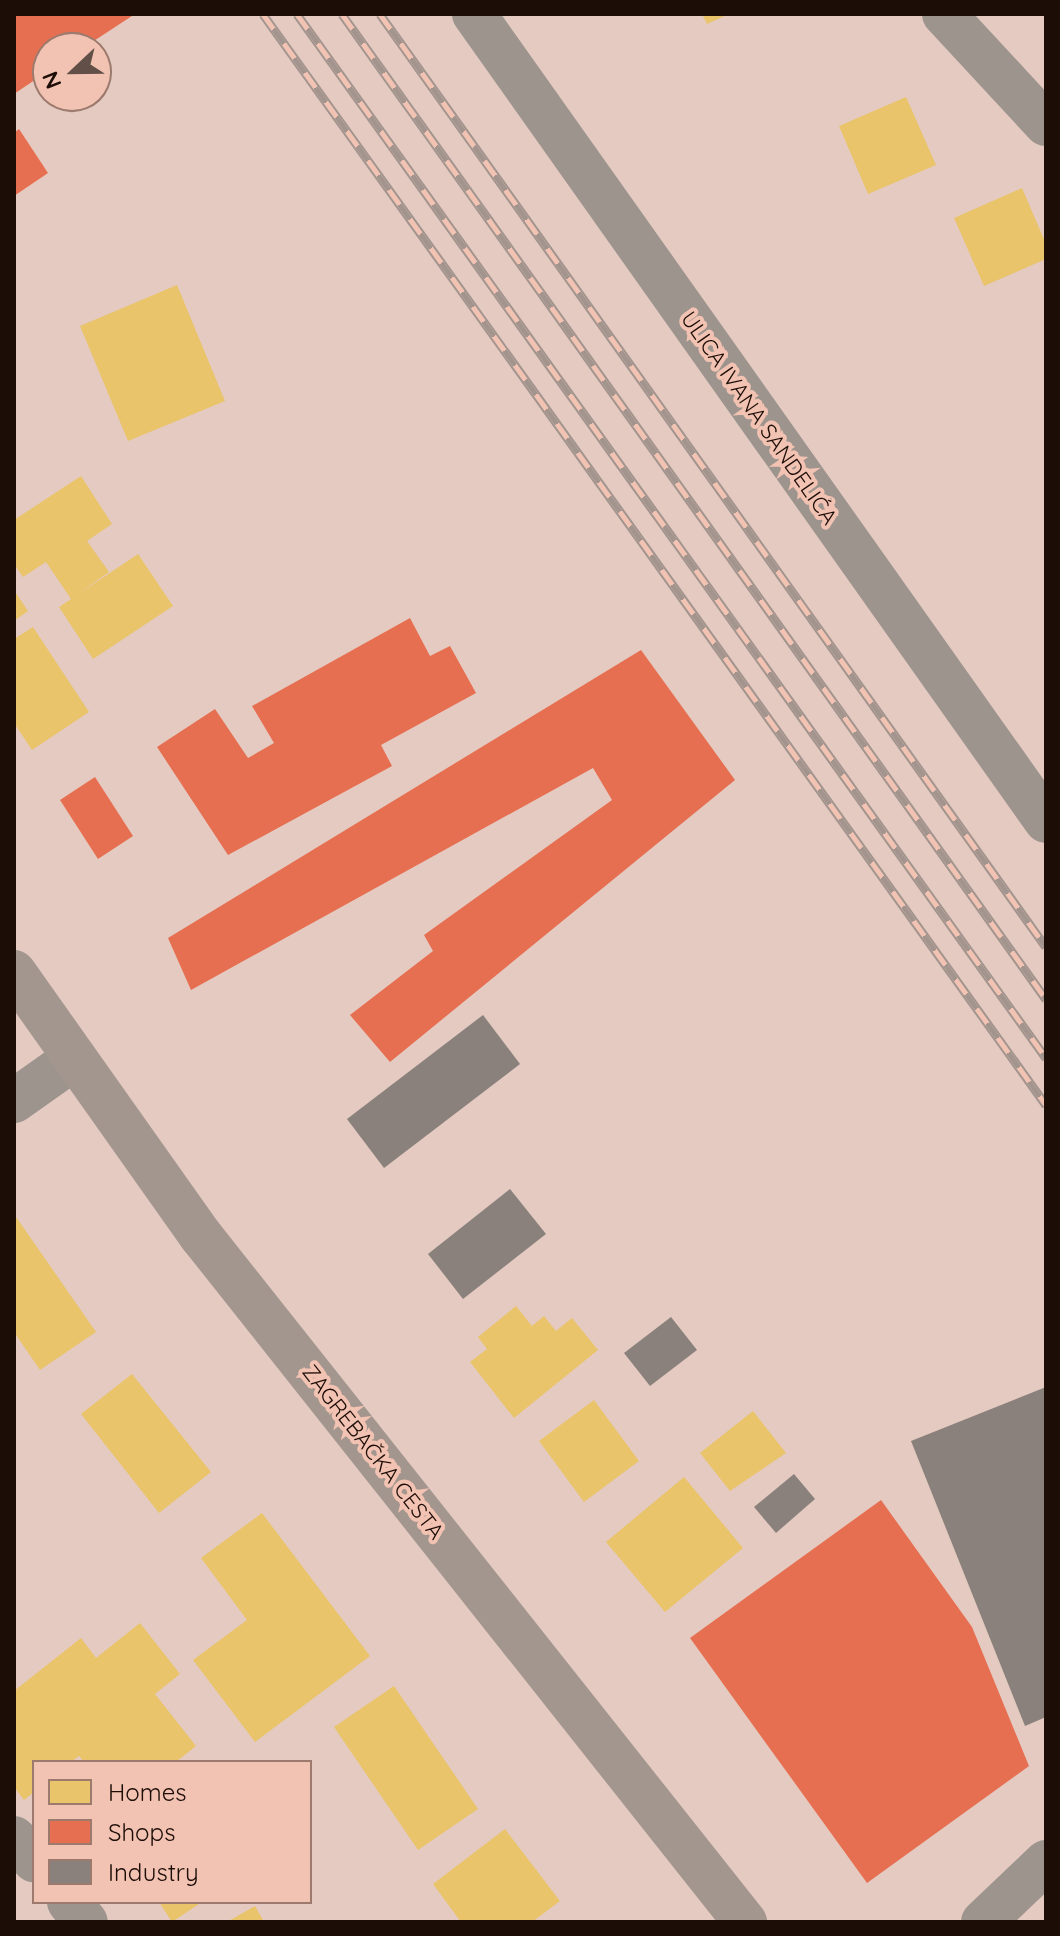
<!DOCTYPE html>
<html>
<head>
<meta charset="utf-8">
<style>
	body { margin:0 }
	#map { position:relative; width:1060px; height:1936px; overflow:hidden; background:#e4cac1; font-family:Quicksand,sans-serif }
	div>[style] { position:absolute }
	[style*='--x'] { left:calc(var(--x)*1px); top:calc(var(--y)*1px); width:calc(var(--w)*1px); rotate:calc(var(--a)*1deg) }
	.homes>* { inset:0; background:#e9c46a }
	.shops>* { inset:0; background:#e76f51 }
	.industry>* { inset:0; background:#8a817c }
	.minor>* { height:44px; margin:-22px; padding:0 22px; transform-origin:22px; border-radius:22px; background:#9d948e }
	.major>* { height:44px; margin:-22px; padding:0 22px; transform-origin:22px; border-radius:22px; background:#a3968e }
	.rail>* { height:9px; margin-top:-4.5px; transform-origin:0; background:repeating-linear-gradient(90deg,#f2c3b3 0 18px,#a3948e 0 36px); box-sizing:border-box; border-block:2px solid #a3948e }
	span { translate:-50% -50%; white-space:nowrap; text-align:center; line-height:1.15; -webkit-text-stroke:8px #f2c3b3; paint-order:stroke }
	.street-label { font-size:22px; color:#1c0d07 }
	.frame { position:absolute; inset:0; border:16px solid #1c0d07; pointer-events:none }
	.legend { position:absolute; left:32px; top:1760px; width:280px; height:144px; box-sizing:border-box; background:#f2c3b3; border:2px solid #9c7a6e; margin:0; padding:10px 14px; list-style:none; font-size:24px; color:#1c0d07 }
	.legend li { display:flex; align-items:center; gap:16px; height:40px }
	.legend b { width:40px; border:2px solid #9c7a6e }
	.north { position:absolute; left:32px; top:32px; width:80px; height:80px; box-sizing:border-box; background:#f2c3b3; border:2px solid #9c7a6e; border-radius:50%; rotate:248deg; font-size:22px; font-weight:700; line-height:32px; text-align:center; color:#1c0d07 }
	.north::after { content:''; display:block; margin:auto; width:28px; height:36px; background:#624f48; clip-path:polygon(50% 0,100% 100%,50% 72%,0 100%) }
</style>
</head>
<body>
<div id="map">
	<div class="homes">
		<i style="clip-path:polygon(702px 14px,729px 14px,707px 24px)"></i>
		<i style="clip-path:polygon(906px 97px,936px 165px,868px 194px,839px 126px)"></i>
		<i style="clip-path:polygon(1022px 188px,1046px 244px,1046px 259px,984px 286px,954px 218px)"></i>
		<i style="clip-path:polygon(177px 285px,225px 401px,128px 441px,80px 326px)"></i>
		<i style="clip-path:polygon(81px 476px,112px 524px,87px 541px,109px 572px,77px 595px,138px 554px,173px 606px,93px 659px,59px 607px,71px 599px,46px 562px,23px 577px,14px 564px,14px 520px)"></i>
		<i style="clip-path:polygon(14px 590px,28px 611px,14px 621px)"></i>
		<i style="clip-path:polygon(33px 627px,89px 712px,32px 750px,14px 723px,14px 639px)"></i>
		<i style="clip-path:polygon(14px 1214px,96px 1332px,40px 1370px,14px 1332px)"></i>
		<i style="clip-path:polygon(516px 1306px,532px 1326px,544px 1316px,556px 1331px,572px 1318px,598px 1350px,514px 1418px,470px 1362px,487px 1349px,478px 1337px)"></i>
		<i style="clip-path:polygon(132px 1374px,211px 1472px,159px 1513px,81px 1414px)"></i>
		<i style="clip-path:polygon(594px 1400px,639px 1461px,584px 1502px,539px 1441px)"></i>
		<i style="clip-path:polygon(753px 1411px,786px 1453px,730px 1491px,700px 1453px)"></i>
		<i style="clip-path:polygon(684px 1477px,743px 1548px,665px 1612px,606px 1542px)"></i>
		<i style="clip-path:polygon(262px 1513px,370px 1656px,255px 1742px,193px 1660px,247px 1620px,201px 1558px)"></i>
		<i style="clip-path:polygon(140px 1623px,180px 1674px,155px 1694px,196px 1746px,176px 1762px,84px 1762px,79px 1756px,71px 1762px,34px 1762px,34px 1792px,24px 1800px,14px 1787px,14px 1691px,81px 1638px,96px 1658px)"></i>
		<i style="clip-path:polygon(394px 1686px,478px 1809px,418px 1850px,334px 1727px)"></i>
		<i style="clip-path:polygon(505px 1829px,560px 1901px,532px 1922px,461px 1922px,433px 1884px)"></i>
		<i style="clip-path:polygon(159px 1902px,202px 1902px,172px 1922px)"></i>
		<i style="clip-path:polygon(255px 1906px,264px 1922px,227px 1922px)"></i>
	</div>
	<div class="shops">
		<i style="clip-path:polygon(14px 14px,135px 14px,83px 48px,48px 48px,48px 71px,14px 94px)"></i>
		<i style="clip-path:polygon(19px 129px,48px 173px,14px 196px,14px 133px)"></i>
		<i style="clip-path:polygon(410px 618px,430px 656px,450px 646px,476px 693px,381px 745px,392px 766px,228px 855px,157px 747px,215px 709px,248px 758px,274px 743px,252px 706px)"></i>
		<i style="clip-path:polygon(641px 650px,735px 780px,390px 1062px,350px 1015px,433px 951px,424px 935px,612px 800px,593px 768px,191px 990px,168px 938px)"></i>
		<i style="clip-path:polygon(95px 777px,133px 836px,98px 859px,60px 800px)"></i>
		<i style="clip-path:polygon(881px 1500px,972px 1627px,1029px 1766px,867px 1883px,690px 1638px)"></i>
	</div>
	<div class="industry">
		<i style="clip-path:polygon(483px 1015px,520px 1064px,384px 1168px,347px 1119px)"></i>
		<i style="clip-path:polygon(510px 1189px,546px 1234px,463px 1299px,428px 1254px)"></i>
		<i style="clip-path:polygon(671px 1317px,697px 1350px,650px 1386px,624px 1353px)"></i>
		<i style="clip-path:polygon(1046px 1387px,1046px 1717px,1025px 1726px,911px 1441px)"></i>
		<i style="clip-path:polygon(794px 1474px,815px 1499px,776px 1533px,754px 1507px)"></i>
	</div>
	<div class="minor">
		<i style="--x:474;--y:14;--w:989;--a:54.67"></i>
		<i style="--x:944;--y:14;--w:150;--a:47.2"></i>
		<i style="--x:14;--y:1101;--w:71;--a:-35.3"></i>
		<i style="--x:14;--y:1838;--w:30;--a:48"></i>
		<i style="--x:69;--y:1902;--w:26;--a:50"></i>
		<i style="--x:983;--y:1922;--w:87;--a:-43.6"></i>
	</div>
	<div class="major">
		<i style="--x:14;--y:972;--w:324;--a:54.7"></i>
		<i style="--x:201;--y:1236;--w:876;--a:51.59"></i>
	</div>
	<div class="rail">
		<i style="--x:263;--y:14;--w:1343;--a:54.33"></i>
		<i style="--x:297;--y:14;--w:1285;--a:54.34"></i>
		<i style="--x:342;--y:14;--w:1211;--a:54.45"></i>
		<i style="--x:380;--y:14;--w:1146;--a:54.48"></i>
	</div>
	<div class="street-label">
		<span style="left:759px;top:418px;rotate:55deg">ULICA IVANA SANDELIĆA</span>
		<span style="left:373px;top:1452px;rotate:52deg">ZAGREBAČKA CESTA</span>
	</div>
	<div class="frame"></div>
	<ul class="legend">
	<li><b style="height:22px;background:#e9c46a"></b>Homes</li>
	<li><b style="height:22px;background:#e76f51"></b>Shops</li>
	<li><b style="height:22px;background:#8a817c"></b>Industry</li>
	</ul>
	<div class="north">N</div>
</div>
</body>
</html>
